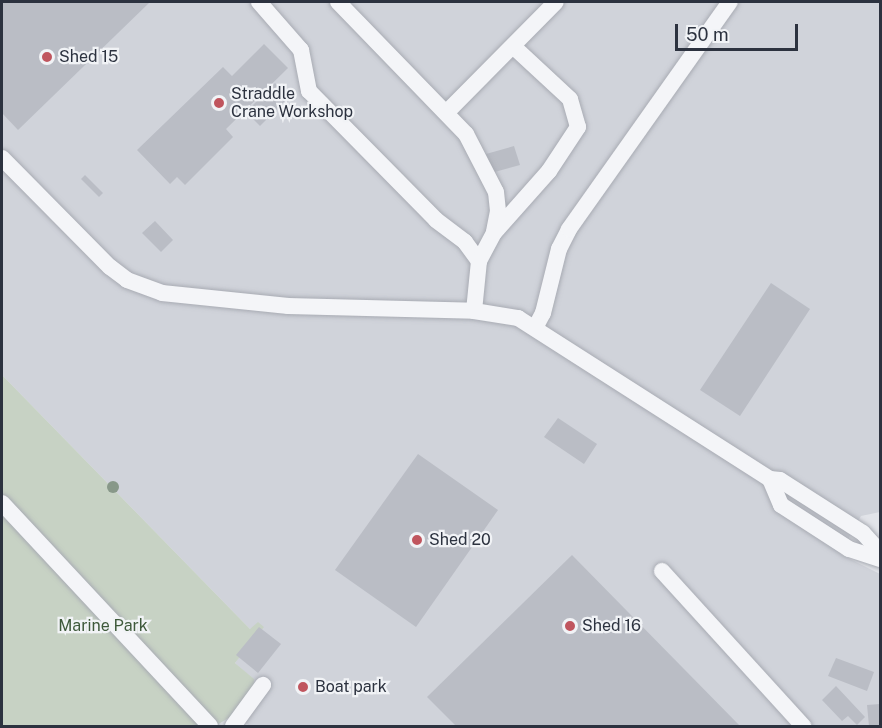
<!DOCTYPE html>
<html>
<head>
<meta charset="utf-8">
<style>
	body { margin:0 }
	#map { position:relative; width:882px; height:728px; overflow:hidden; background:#e2e4e9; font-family:"Public Sans",sans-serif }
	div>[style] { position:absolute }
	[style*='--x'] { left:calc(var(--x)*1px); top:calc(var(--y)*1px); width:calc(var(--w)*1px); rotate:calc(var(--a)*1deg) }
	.built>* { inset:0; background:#d0d3da }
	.green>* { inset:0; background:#c7d2c4 }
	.building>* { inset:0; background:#babdc5 }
	.roads { filter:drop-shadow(0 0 2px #a8abb3) drop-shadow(0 0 2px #a8abb3) }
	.minor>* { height:16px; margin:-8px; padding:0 8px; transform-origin:8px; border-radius:8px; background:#f4f5f8 }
	.trees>* { width:12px; height:12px; margin:-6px; border-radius:50%; background:#889889 }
	.dots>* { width:16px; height:16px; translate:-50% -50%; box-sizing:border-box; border:3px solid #f1f3f6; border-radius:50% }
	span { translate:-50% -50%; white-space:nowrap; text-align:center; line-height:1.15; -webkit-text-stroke:4.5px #f1f3f6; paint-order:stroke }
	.poi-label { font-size:16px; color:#2c323f }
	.left { translate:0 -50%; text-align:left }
	.park-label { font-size:16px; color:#3e593b }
	.frame { position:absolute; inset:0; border:3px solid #2c323f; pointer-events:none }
	.scale { position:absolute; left:675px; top:24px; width:123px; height:27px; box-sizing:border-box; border:3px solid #2c323f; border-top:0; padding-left:8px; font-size:18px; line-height:21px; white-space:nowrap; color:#2c323f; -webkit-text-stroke:4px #f1f3f6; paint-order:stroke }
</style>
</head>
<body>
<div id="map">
	<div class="built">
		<i style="clip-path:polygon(2px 2px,880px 2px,880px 512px,861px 516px,840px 554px,880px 574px,880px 726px,249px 726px,243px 720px,253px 679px,235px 663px,263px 626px,250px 629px,2px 375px)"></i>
	</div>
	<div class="green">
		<i style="clip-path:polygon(2px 375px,250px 629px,258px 622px,264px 627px,235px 663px,254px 679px,254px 685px,232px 716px,215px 726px,2px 726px)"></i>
	</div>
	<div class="building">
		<i style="clip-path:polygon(2px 2px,150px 2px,18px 130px,2px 113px)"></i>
		<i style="clip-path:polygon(264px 44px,288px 68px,226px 129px,233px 137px,185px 185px,177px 177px,170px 184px,137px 150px,223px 67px,232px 76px)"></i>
		<i style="clip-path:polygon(275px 83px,289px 97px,260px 126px,246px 112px)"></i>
		<i style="clip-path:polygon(514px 146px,520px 165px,491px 173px,486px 154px)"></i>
		<i style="clip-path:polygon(85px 175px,103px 193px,99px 197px,81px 179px)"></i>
		<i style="clip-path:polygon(155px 221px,173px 240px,161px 252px,142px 233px)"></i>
		<i style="clip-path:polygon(771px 283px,810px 309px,740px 416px,700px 390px)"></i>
		<i style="clip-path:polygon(558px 418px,597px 444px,584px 464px,544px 437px)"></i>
		<i style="clip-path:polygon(418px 454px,498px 510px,416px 627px,335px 570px)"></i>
		<i style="clip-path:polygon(572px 555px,740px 726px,456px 726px,427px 697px)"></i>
		<i style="clip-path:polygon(259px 627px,281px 644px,258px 673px,236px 655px)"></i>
		<i style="clip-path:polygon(836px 658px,874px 672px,867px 691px,828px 676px)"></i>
		<i style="clip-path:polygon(836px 686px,865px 717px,857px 725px,848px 716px,842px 721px,822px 700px)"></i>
		<i style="clip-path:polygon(880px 704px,880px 726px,869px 726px,867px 705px)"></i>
	</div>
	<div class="roads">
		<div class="minor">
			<i style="--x:259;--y:2;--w:64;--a:48.8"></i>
			<i style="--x:301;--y:50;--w:42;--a:79"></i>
			<i style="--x:309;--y:91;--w:181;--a:45.4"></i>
			<i style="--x:436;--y:220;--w:36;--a:37"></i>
			<i style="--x:465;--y:242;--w:24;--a:54"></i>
			<i style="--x:479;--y:261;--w:32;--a:-62"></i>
			<i style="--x:494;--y:233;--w:83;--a:-48.4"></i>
			<i style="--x:549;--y:171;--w:53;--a:-56.6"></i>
			<i style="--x:578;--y:127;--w:29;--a:-106"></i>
			<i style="--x:570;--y:99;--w:76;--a:-137.1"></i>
			<i style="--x:338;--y:2;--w:184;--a:45.9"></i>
			<i style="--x:466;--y:134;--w:65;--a:62.7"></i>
			<i style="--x:496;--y:192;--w:19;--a:84"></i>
			<i style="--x:498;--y:211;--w:21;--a:101"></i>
			<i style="--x:446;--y:113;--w:156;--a:-45.3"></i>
			<i style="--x:2;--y:158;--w:153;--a:45.3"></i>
			<i style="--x:110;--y:267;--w:21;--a:37"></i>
			<i style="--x:127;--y:280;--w:37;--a:20"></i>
			<i style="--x:162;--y:293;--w:127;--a:5.9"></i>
			<i style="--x:288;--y:306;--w:186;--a:1.5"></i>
			<i style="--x:474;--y:311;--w:45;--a:9"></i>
			<i style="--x:518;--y:318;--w:299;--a:32.6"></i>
			<i style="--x:770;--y:479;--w:10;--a:6"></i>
			<i style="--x:780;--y:480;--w:98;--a:32.6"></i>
			<i style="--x:863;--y:533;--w:25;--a:48"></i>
			<i style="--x:474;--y:311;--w:50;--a:-84.3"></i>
			<i style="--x:535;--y:328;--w:17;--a:-62"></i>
			<i style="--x:543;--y:313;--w:66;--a:-76"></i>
			<i style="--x:559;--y:249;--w:22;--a:-63"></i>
			<i style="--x:569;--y:229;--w:278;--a:-54.7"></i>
			<i style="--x:770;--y:479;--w:28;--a:67"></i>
			<i style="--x:781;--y:505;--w:81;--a:32.9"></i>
			<i style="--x:849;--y:549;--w:33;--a:18"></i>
			<i style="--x:2;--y:503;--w:305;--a:47"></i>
			<i style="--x:662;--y:571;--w:210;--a:47.7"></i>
			<i style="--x:233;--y:726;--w:51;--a:-53.8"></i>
		</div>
	</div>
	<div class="trees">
		<i style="left:113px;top:487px"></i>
	</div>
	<div class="dots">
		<i style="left:47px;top:57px;background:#c0555e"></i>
		<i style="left:219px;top:103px;background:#c0555e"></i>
		<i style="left:417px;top:540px;background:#c0555e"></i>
		<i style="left:570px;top:626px;background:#c0555e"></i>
		<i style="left:303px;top:687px;background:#c0555e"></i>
	</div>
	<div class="poi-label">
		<span class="left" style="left:59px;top:57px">Shed 15</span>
		<span class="left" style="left:231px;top:103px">Straddle<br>Crane Workshop</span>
		<span class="left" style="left:429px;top:540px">Shed 20</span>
		<span class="left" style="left:582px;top:626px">Shed 16</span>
		<span class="left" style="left:315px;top:687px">Boat park</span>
	</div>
	<div class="park-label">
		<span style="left:103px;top:626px">Marine Park</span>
	</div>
	<div class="frame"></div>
	<div class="scale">50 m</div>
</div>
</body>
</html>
